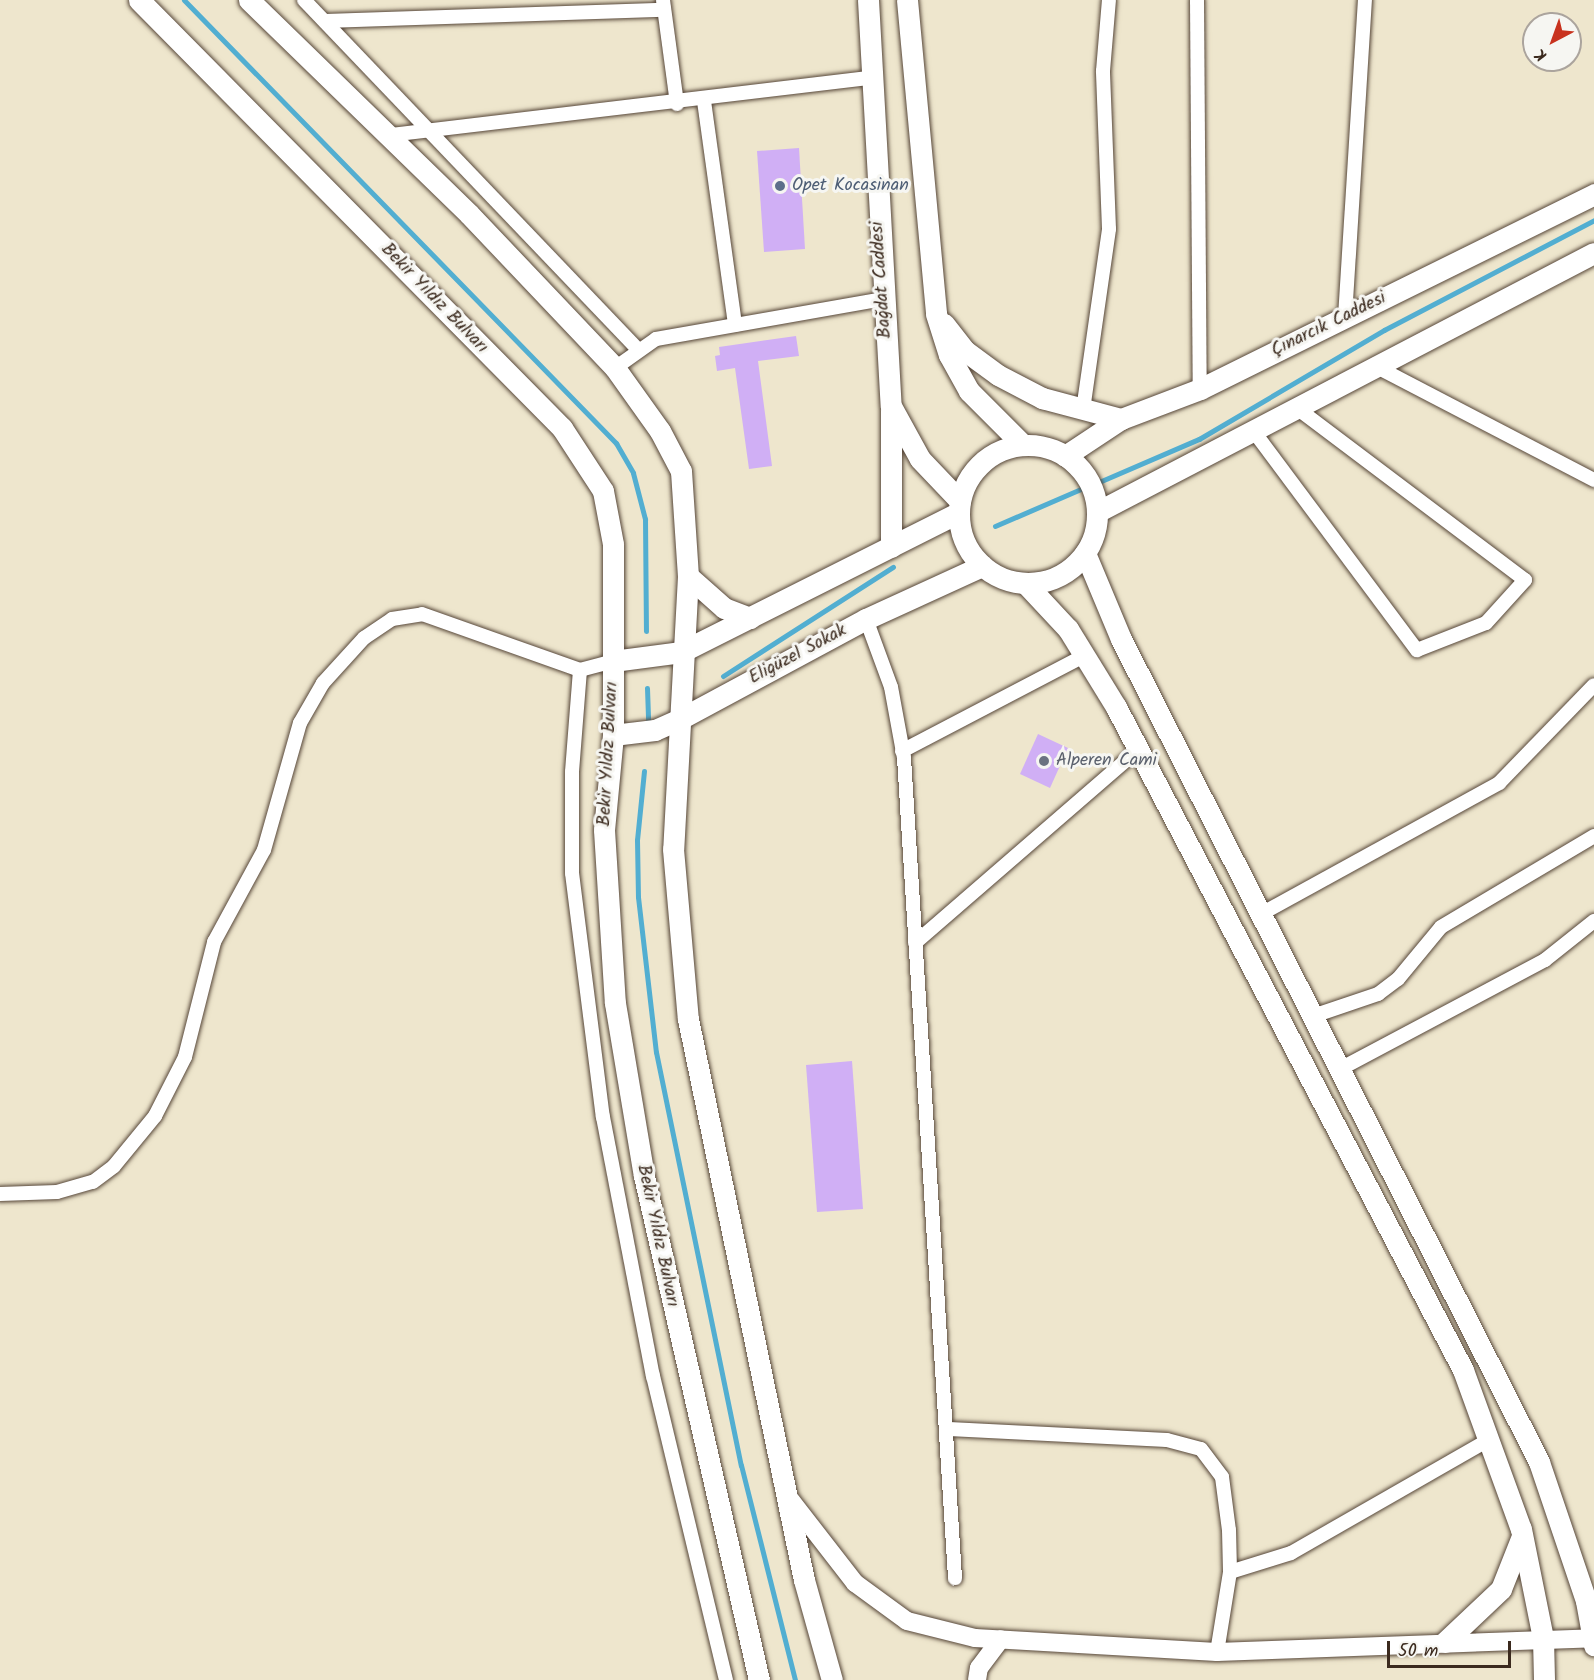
<!DOCTYPE html>
<html>
<head>
<meta charset="utf-8">
<style>
	body { margin:0 }
	#map { position:relative; width:1594px; height:1680px; overflow:hidden; background:#eee6cd; font-family:Kalam,sans-serif }
	div>[style] { position:absolute }
	[style*='--x'] { left:calc(var(--x)*1px); top:calc(var(--y)*1px); width:calc(var(--w)*1px); rotate:calc(var(--a)*1deg) }
	.stream>* { height:5px; margin:-2.5px; padding:0 2.5px; transform-origin:2.5px; border-radius:2.5px; background:#52aed1 }
	.building>* { inset:0; background:#d0aff5 }
	.roads { filter:drop-shadow(0 0 2px #564638) drop-shadow(0 0 2px #564638) }
	.street>* { height:14px; margin:-7px; padding:0 7px; transform-origin:7px; border-radius:7px; background:#fff }
	.secondary>* { height:18px; margin:-9px; padding:0 9px; transform-origin:9px; border-radius:9px; background:#fff }
	.primary>* { height:21px; margin:-10.5px; padding:0 10.5px; transform-origin:10.5px; border-radius:10.5px; background:#fff }
	.primary>.ring { margin:-10.5px; padding:0; box-sizing:content-box; background:none; border:21px solid #fff; border-radius:50% }
	.dots>* { width:16px; height:16px; translate:-50% -50%; box-sizing:border-box; border:3px solid #f6f6f2; border-radius:50% }
	span { translate:-50% -50%; white-space:nowrap; text-align:center; line-height:1.15; -webkit-text-stroke:6px #f6f6f2; paint-order:stroke }
	.service-label { font-size:18px; color:#4e5e75 }
	.left { translate:0 -50%; text-align:left }
	.street-label { font-size:18px; color:#3b2a1e }
	.worship-label { font-size:18px; color:#5b616d }
	.north { position:absolute; left:1522px; top:12px; width:60px; height:60px; box-sizing:border-box; background:#f6f6f2; border:2px solid #aba49d; border-radius:50%; rotate:221deg; font-size:16px; font-weight:700; line-height:24px; text-align:center; color:#3b2a1e }
	.north::after { content:''; display:block; margin:auto; width:21px; height:27px; background:#c8321e; clip-path:polygon(50% 0,100% 100%,50% 72%,0 100%) }
	.scale { position:absolute; left:1387px; top:1641px; width:124px; height:27px; box-sizing:border-box; border:3px solid #3b2a1e; border-top:0; padding-left:8px; font-size:18px; line-height:21px; white-space:nowrap; color:#3b2a1e; -webkit-text-stroke:4px #f6f6f2; paint-order:stroke }
</style>
</head>
<body>
<div id="map">
	<div class="stream">
		<i style="--x:184;--y:0;--w:619;--a:45.72"></i>
		<i style="--x:616;--y:443;--w:34;--a:60"></i>
		<i style="--x:633;--y:473;--w:48;--a:75.4"></i>
		<i style="--x:645;--y:519;--w:112;--a:89.5"></i>
		<i style="--x:1099;--y:482;--w:109;--a:-23.3"></i>
		<i style="--x:1199;--y:439;--w:215;--a:-30.5"></i>
		<i style="--x:1384;--y:330;--w:237;--a:-27.6"></i>
		<i style="--x:995;--y:526;--w:94;--a:-23.3"></i>
		<i style="--x:723;--y:676;--w:202;--a:-32.7"></i>
		<i style="--x:647;--y:688;--w:38;--a:88"></i>
		<i style="--x:644;--y:771;--w:69;--a:95.8"></i>
		<i style="--x:637;--y:840;--w:57;--a:89"></i>
		<i style="--x:638;--y:897;--w:156;--a:83.4"></i>
		<i style="--x:656;--y:1052;--w:422;--a:78.4"></i>
		<i style="--x:741;--y:1465;--w:222;--a:75.9"></i>
	</div>
	<div class="building">
		<i style="clip-path:polygon(799px 148px,805px 249px,764px 252px,757px 151px)"></i>
		<i style="clip-path:polygon(796px 336px,799px 356px,758px 361px,772px 466px,749px 469px,735px 368px,717px 371px,715px 356px,720px 355px,719px 347px)"></i>
		<i style="clip-path:polygon(1038px 734px,1068px 748px,1050px 788px,1020px 774px)"></i>
		<i style="clip-path:polygon(852px 1061px,863px 1209px,817px 1212px,806px 1065px)"></i>
	</div>
	<div class="roads">
		<div class="street">
			<i style="--x:304;--y:0;--w:483;--a:46.3"></i>
			<i style="--x:663;--y:0;--w:105;--a:82.3"></i>
			<i style="--x:1197;--y:0;--w:389;--a:89.6"></i>
			<i style="--x:325;--y:21;--w:339;--a:-1.9"></i>
			<i style="--x:704;--y:101;--w:226;--a:82.1"></i>
			<i style="--x:390;--y:135;--w:483;--a:-6.8"></i>
			<i style="--x:1345;--y:317;--w:318;--a:-86.4"></i>
			<i style="--x:1377;--y:367;--w:245;--a:27.5"></i>
			<i style="--x:615;--y:368;--w:50;--a:-35.3"></i>
			<i style="--x:656;--y:339;--w:230;--a:-10"></i>
			<i style="--x:1083;--y:410;--w:183;--a:-81.8"></i>
			<i style="--x:1109;--y:229;--w:158;--a:-92.2"></i>
			<i style="--x:1103;--y:71;--w:71;--a:-85.2"></i>
			<i style="--x:1255;--y:433;--w:271;--a:53.3"></i>
			<i style="--x:1417;--y:650;--w:74;--a:-21.4"></i>
			<i style="--x:1486;--y:623;--w:58;--a:-47.8"></i>
			<i style="--x:1525;--y:580;--w:283;--a:-143"></i>
			<i style="--x:866;--y:619;--w:72;--a:69.8"></i>
			<i style="--x:891;--y:687;--w:72;--a:79.6"></i>
			<i style="--x:904;--y:758;--w:822;--a:86.44"></i>
			<i style="--x:580;--y:670;--w:34;--a:-15"></i>
			<i style="--x:902;--y:751;--w:205;--a:-27.6"></i>
			<i style="--x:1261;--y:914;--w:272;--a:-28.8"></i>
			<i style="--x:1499;--y:783;--w:136;--a:-45.9"></i>
			<i style="--x:915;--y:943;--w:296;--a:-40.9"></i>
			<i style="--x:1313;--y:1016;--w:69;--a:-18.7"></i>
			<i style="--x:1378;--y:994;--w:25;--a:-37"></i>
			<i style="--x:1398;--y:979;--w:67;--a:-50.4"></i>
			<i style="--x:1441;--y:927;--w:178;--a:-30.7"></i>
			<i style="--x:1340;--y:1069;--w:232;--a:-28"></i>
			<i style="--x:1545;--y:960;--w:63;--a:-38.5"></i>
			<i style="--x:0;--y:1194;--w:57;--a:-2"></i>
			<i style="--x:57;--y:1192;--w:37;--a:-16"></i>
			<i style="--x:93;--y:1182;--w:26;--a:-37"></i>
			<i style="--x:114;--y:1166;--w:65;--a:-50.6"></i>
			<i style="--x:155;--y:1116;--w:66;--a:-63"></i>
			<i style="--x:185;--y:1057;--w:119;--a:-75.8"></i>
			<i style="--x:214;--y:942;--w:105;--a:-61.5"></i>
			<i style="--x:264;--y:850;--w:132;--a:-74.2"></i>
			<i style="--x:300;--y:723;--w:46;--a:-60.1"></i>
			<i style="--x:323;--y:683;--w:61;--a:-47.7"></i>
			<i style="--x:364;--y:638;--w:34;--a:-34"></i>
			<i style="--x:392;--y:619;--w:30;--a:-9"></i>
			<i style="--x:422;--y:614;--w:168;--a:19.5"></i>
			<i style="--x:580;--y:670;--w:102;--a:94.5"></i>
			<i style="--x:572;--y:772;--w:101;--a:90"></i>
			<i style="--x:572;--y:873;--w:246;--a:82.8"></i>
			<i style="--x:603;--y:1117;--w:264;--a:79.1"></i>
			<i style="--x:653;--y:1376;--w:313;--a:76.5"></i>
			<i style="--x:949;--y:1429;--w:218;--a:2.9"></i>
			<i style="--x:1167;--y:1440;--w:35;--a:15"></i>
			<i style="--x:1201;--y:1449;--w:35;--a:53"></i>
			<i style="--x:1222;--y:1477;--w:53;--a:82.5"></i>
			<i style="--x:1229;--y:1530;--w:42;--a:88.6"></i>
			<i style="--x:1230;--y:1572;--w:81;--a:99.2"></i>
			<i style="--x:1230;--y:1572;--w:64;--a:-17.3"></i>
			<i style="--x:1291;--y:1553;--w:229;--a:-29.8"></i>
		</div>
		<div class="secondary">
			<i style="--x:789;--y:1498;--w:108;--a:52.2"></i>
			<i style="--x:855;--y:1583;--w:64;--a:36.2"></i>
			<i style="--x:907;--y:1621;--w:70;--a:14"></i>
			<i style="--x:975;--y:1638;--w:242;--a:3.3"></i>
			<i style="--x:1217;--y:1652;--w:377;--a:-2.1"></i>
			<i style="--x:977;--y:1680;--w:12;--a:-81"></i>
			<i style="--x:979;--y:1668;--w:36;--a:-53"></i>
		</div>
		<div class="primary">
			<i style="--x:139;--y:0;--w:602;--a:45.34"></i>
			<i style="--x:562;--y:428;--w:75;--a:56.9"></i>
			<i style="--x:603;--y:491;--w:54;--a:79.3"></i>
			<i style="--x:613;--y:544;--w:191;--a:90"></i>
			<i style="--x:613;--y:735;--w:95;--a:95.4"></i>
			<i style="--x:604;--y:830;--w:173;--a:86.4"></i>
			<i style="--x:615;--y:1003;--w:175;--a:80.5"></i>
			<i style="--x:644;--y:1176;--w:517;--a:77.15"></i>
			<i style="--x:249;--y:0;--w:307;--a:44.2"></i>
			<i style="--x:469;--y:214;--w:212;--a:46.5"></i>
			<i style="--x:615;--y:368;--w:77;--a:54.5"></i>
			<i style="--x:660;--y:431;--w:45;--a:62.3"></i>
			<i style="--x:681;--y:471;--w:105;--a:86.2"></i>
			<i style="--x:688;--y:576;--w:273;--a:93.1"></i>
			<i style="--x:673;--y:849;--w:171;--a:85"></i>
			<i style="--x:688;--y:1019;--w:573;--a:78.32"></i>
			<i style="--x:804;--y:1580;--w:104;--a:74.4"></i>
			<i style="--x:868;--y:0;--w:407;--a:86.8"></i>
			<i style="--x:891;--y:406;--w:60;--a:61.3"></i>
			<i style="--x:920;--y:459;--w:58;--a:46.4"></i>
			<i style="--x:907;--y:0;--w:315;--a:84.7"></i>
			<i style="--x:936;--y:314;--w:43;--a:72.4"></i>
			<i style="--x:949;--y:355;--w:41;--a:60.9"></i>
			<i style="--x:969;--y:391;--w:76;--a:45"></i>
			<i style="--x:944;--y:324;--w:33;--a:52"></i>
			<i style="--x:964;--y:350;--w:42;--a:36.3"></i>
			<i style="--x:998;--y:375;--w:50;--a:27.6"></i>
			<i style="--x:1042;--y:398;--w:82;--a:14.9"></i>
			<i style="--x:891;--y:410;--w:137;--a:90"></i>
			<i class="ring" style="left:959px;top:445px;width:117px;height:117px"></i>
			<i style="--x:1065;--y:456;--w:67;--a:-33.5"></i>
			<i style="--x:1121;--y:419;--w:85;--a:-20.8"></i>
			<i style="--x:1200;--y:389;--w:440;--a:-26.3"></i>
			<i style="--x:1097;--y:512;--w:560;--a:-27.53"></i>
			<i style="--x:1085;--y:553;--w:93;--a:67.3"></i>
			<i style="--x:1121;--y:639;--w:923;--a:63.07"></i>
			<i style="--x:1539;--y:1462;--w:147;--a:71.3"></i>
			<i style="--x:1586;--y:1601;--w:45;--a:79.7"></i>
			<i style="--x:688;--y:576;--w:48;--a:41.6"></i>
			<i style="--x:724;--y:608;--w:28;--a:21"></i>
			<i style="--x:1026;--y:584;--w:62;--a:47"></i>
			<i style="--x:1068;--y:629;--w:92;--a:58.4"></i>
			<i style="--x:1116;--y:707;--w:748;--a:62.37"></i>
			<i style="--x:1463;--y:1370;--w:169;--a:70"></i>
			<i style="--x:1521;--y:1529;--w:111;--a:78.6"></i>
			<i style="--x:1543;--y:1638;--w:42;--a:88.6"></i>
			<i style="--x:613;--y:661;--w:69;--a:-7.5"></i>
			<i style="--x:681;--y:652;--w:311;--a:-26.7"></i>
			<i style="--x:613;--y:735;--w:42;--a:-6.8"></i>
			<i style="--x:655;--y:730;--w:27;--a:-24"></i>
			<i style="--x:680;--y:719;--w:211;--a:-28.3"></i>
			<i style="--x:866;--y:619;--w:128;--a:-24.6"></i>
			<i style="--x:1445;--y:1642;--w:77;--a:-43.4"></i>
			<i style="--x:1501;--y:1589;--w:57;--a:-68.4"></i>
		</div>
	</div>
	<div class="dots">
		<i style="left:780px;top:186px;background:#5c6f8a"></i>
		<i style="left:1044px;top:761px;background:#6b7280"></i>
	</div>
	<div class="service-label">
		<span class="left" style="left:792px;top:186px">Opet Kocasinan</span>
	</div>
	<div class="street-label">
		<span style="left:882px;top:280px;rotate:-94deg">Bağdat Caddesi</span>
		<span style="left:434px;top:299px;rotate:46deg">Bekir Yıldız Bulvarı</span>
		<span style="left:1329px;top:325px;rotate:-26deg">Çınarcık Caddesi</span>
		<span style="left:798px;top:655px;rotate:-28deg">Eligüzel Sokak</span>
		<span style="left:609px;top:754px;rotate:-87deg">Bekir Yıldız Bulvarı</span>
		<span style="left:657px;top:1236px;rotate:78deg">Bekir Yıldız Bulvarı</span>
	</div>
	<div class="worship-label">
		<span class="left" style="left:1056px;top:761px">Alperen Cami</span>
	</div>
	<div class="north">K</div>
	<div class="scale">50 m</div>
</div>
</body>
</html>
